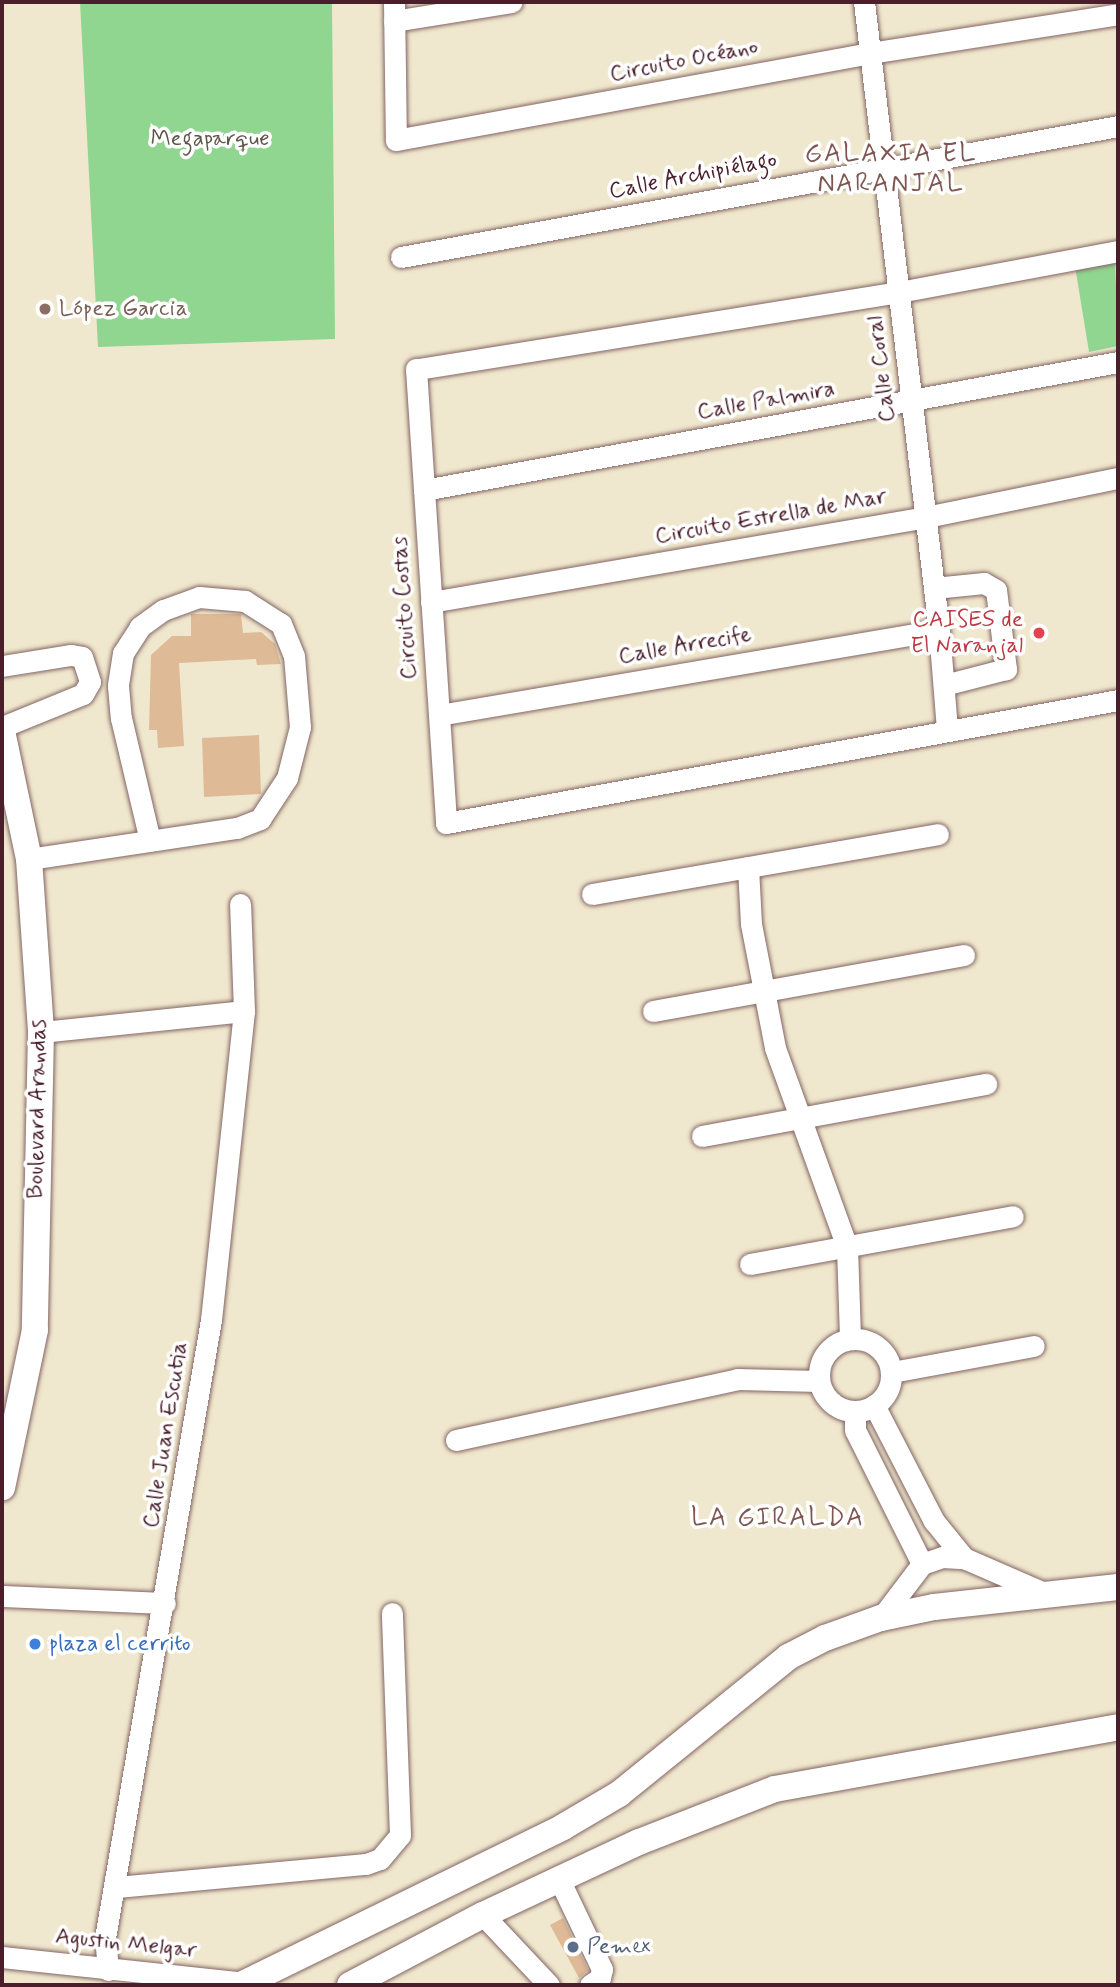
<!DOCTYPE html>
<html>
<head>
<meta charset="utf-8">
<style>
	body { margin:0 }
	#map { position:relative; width:1120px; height:1987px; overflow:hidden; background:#f0e8ce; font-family:Mynerve,sans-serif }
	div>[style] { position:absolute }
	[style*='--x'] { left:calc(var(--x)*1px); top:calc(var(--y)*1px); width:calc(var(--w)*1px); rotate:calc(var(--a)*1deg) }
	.green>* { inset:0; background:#90d690 }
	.building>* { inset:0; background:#dfba97 }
	.roads { filter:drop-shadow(0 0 2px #846564) drop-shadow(0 0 2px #846564) }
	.minor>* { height:21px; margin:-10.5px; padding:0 10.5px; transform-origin:10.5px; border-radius:10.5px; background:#fff }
	.minor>.ring { margin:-10.5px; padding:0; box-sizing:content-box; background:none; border:21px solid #fff; border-radius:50% }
	.major>* { height:26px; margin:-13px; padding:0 13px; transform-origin:13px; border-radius:13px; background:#fff }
	.dots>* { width:19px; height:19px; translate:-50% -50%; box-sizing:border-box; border:4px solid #fff; border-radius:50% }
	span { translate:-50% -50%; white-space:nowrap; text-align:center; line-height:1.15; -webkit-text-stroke:7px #fff; paint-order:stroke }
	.street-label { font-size:23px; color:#4a1f2b }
	.park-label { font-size:23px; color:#5f5649 }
	.education-label { font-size:23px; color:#785e54 }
	.left { translate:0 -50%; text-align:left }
	.health-label { font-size:23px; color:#be3a42 }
	.right { translate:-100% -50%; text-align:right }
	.shop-label { font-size:23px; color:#366cbe }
	.service-label { font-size:23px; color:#4e5e75 }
	.quarter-label { font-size:26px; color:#7e5551; letter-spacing:2px }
	.frame { position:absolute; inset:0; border:4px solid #4a1f2b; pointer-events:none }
</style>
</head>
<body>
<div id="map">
	<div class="green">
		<i style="clip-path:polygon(80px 2px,332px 2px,335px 339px,98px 347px)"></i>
		<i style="clip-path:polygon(1115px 258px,1118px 346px,1089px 352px,1075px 266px)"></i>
	</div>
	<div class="building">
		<i style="clip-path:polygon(191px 614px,241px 614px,243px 633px,261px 632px,275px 644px,281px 664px,257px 665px,256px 659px,179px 663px,184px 746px,158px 748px,157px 730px,149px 730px,151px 655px,172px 636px,191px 636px)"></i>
		<i style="clip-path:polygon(259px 735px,261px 794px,204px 797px,202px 738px)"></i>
		<i style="clip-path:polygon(563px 1918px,588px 1970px,579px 1978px,550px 1925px)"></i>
	</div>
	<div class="roads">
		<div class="minor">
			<i style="--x:394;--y:2;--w:138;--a:89.2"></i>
			<i style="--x:396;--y:140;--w:482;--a:-10.4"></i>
			<i style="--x:870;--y:53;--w:251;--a:-8.9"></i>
			<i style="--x:864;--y:2;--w:632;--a:83.19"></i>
			<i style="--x:939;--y:630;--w:100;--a:85.4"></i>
			<i style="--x:394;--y:21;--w:119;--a:-9.2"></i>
			<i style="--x:1118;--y:251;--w:223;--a:169.4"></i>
			<i style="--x:899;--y:292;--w:489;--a:170.9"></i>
			<i style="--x:416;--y:369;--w:455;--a:86.2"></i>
			<i style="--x:446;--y:823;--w:683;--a:-10.37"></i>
			<i style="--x:401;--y:257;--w:729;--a:-10.35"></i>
			<i style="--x:424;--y:490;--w:706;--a:-10.45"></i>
			<i style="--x:934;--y:588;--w:50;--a:-5.7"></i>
			<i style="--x:984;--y:583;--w:14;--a:30"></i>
			<i style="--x:996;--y:590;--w:80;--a:82.8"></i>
			<i style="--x:1006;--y:669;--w:64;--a:165.5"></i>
			<i style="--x:431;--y:602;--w:502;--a:-9.74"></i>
			<i style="--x:926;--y:517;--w:196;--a:-11.5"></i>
			<i style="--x:2;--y:666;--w:70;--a:-9.1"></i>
			<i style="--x:71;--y:655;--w:11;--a:10"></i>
			<i style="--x:82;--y:657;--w:26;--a:72"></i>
			<i style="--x:90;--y:682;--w:14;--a:120"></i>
			<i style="--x:83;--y:694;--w:87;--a:157.8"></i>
			<i style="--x:439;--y:715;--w:507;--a:-9.65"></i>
			<i style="--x:29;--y:859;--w:210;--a:-8.5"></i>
			<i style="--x:237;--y:828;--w:25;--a:-21"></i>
			<i style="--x:260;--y:819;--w:49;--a:-56.6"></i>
			<i style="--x:287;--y:778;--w:53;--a:-75.7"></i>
			<i style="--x:300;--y:727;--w:71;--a:-94.8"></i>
			<i style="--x:294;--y:656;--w:35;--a:-112"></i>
			<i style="--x:281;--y:624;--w:43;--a:-147.4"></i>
			<i style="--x:245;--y:601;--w:46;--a:-175"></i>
			<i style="--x:199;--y:597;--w:38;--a:160"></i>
			<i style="--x:163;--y:610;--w:29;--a:144"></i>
			<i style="--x:140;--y:627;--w:31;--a:123"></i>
			<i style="--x:123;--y:653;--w:33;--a:99"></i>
			<i style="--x:118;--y:686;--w:32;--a:85"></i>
			<i style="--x:121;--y:718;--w:126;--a:76.7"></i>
			<i style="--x:748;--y:867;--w:57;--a:87"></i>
			<i style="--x:751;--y:924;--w:126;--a:79"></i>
			<i style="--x:775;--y:1048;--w:212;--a:70.1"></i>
			<i style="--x:847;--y:1247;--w:92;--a:88.1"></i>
			<i style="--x:592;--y:894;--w:351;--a:-9.8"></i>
			<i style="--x:653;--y:1011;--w:316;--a:-10.2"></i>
			<i style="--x:41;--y:1032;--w:204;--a:-5.9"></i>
			<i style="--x:702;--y:1136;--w:289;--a:-10.4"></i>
			<i style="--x:750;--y:1264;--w:267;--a:-10.3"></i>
			<i class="ring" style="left:819px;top:1339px;width:51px;height:51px"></i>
			<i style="--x:892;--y:1372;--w:144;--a:-10.4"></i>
			<i style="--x:874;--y:1405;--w:131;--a:62.7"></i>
			<i style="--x:934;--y:1521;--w:48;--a:51"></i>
			<i style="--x:855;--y:1412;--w:18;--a:90"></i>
			<i style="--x:855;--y:1430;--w:150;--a:63.4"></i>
			<i style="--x:456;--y:1440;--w:288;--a:-12.2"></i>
			<i style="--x:737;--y:1379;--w:82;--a:1.4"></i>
			<i style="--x:2;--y:1596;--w:163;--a:2.5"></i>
			<i style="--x:881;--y:1618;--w:68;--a:-52.8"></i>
			<i style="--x:922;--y:1564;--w:21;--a:-19"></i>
			<i style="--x:942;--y:1557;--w:22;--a:3"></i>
			<i style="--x:964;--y:1558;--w:93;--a:23.5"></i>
			<i style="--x:559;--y:1879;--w:100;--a:64.5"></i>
			<i style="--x:602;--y:1969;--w:9;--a:103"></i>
			<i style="--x:600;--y:1978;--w:12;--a:145"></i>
			<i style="--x:117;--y:1887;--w:250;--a:-5.3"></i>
			<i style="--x:366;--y:1864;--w:15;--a:-20"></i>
			<i style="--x:380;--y:1859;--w:31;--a:-50"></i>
			<i style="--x:400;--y:1835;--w:222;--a:-92.1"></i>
			<i style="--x:483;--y:1915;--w:96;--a:46.7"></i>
			<i style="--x:2;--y:1957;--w:245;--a:6.1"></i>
			<i style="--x:108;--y:1970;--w:32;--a:-95"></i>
			<i style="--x:105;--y:1938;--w:627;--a:-80.27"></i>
			<i style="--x:211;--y:1320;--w:311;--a:-83.9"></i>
			<i style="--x:244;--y:1011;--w:107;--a:-92.1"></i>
		</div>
		<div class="major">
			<i style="--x:2;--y:731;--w:131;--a:78.1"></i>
			<i style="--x:29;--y:859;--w:173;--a:86"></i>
			<i style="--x:41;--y:1032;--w:298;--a:91.2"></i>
			<i style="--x:35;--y:1330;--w:161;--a:101.8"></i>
			<i style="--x:241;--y:1985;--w:359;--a:-26.1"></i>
			<i style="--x:563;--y:1827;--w:65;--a:-30.5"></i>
			<i style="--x:619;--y:1794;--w:218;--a:-39"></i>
			<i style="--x:788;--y:1657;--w:42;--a:-27.2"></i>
			<i style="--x:825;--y:1638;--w:59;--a:-19.7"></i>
			<i style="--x:881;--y:1618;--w:54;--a:-11.7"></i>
			<i style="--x:934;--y:1607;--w:185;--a:-6.2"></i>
			<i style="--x:350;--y:1985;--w:150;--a:-27.8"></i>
			<i style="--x:483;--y:1915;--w:172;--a:-25.1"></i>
			<i style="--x:639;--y:1842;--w:146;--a:-21.3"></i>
			<i style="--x:775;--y:1789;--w:349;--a:-10.2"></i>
		</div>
	</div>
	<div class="dots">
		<i style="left:45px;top:309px;background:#8d6e63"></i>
		<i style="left:1039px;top:633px;background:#e0444e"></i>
		<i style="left:35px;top:1644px;background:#3f7fe0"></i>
		<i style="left:573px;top:1947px;background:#5c6f8a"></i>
	</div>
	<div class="street-label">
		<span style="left:684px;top:61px;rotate:-11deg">Circuito Océano</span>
		<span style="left:693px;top:176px;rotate:-11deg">Calle Archipiélago</span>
		<span style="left:882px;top:369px;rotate:-97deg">Calle Coral</span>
		<span style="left:766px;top:401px;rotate:-10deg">Calle Palmira</span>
		<span style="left:771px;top:517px;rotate:-10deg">Circuito Estrella de Mar</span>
		<span style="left:405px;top:608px;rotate:-94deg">Circuito Costas</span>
		<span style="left:685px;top:646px;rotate:-10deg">Calle Arrecife</span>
		<span style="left:38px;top:1109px;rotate:-89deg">Boulevard Arandas</span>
		<span style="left:166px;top:1435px;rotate:-81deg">Calle Juan Escutia</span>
		<span style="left:126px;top:1944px;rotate:6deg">Agustin Melgar</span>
	</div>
	<div class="park-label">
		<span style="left:210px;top:139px">Megaparque</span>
	</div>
	<div class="education-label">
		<span class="left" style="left:59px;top:309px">López Garcia</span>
	</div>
	<div class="health-label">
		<span class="right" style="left:1023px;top:633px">CAISES de<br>El Naranjal</span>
	</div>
	<div class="shop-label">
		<span class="left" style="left:49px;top:1644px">plaza el cerrito</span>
	</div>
	<div class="service-label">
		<span class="left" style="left:587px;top:1947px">Pemex</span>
	</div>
	<div class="quarter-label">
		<span style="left:891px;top:170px">GALAXIA EL<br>NARANJAL</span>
		<span style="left:778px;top:1519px">LA GIRALDA</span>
	</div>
	<div class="frame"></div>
</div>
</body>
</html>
